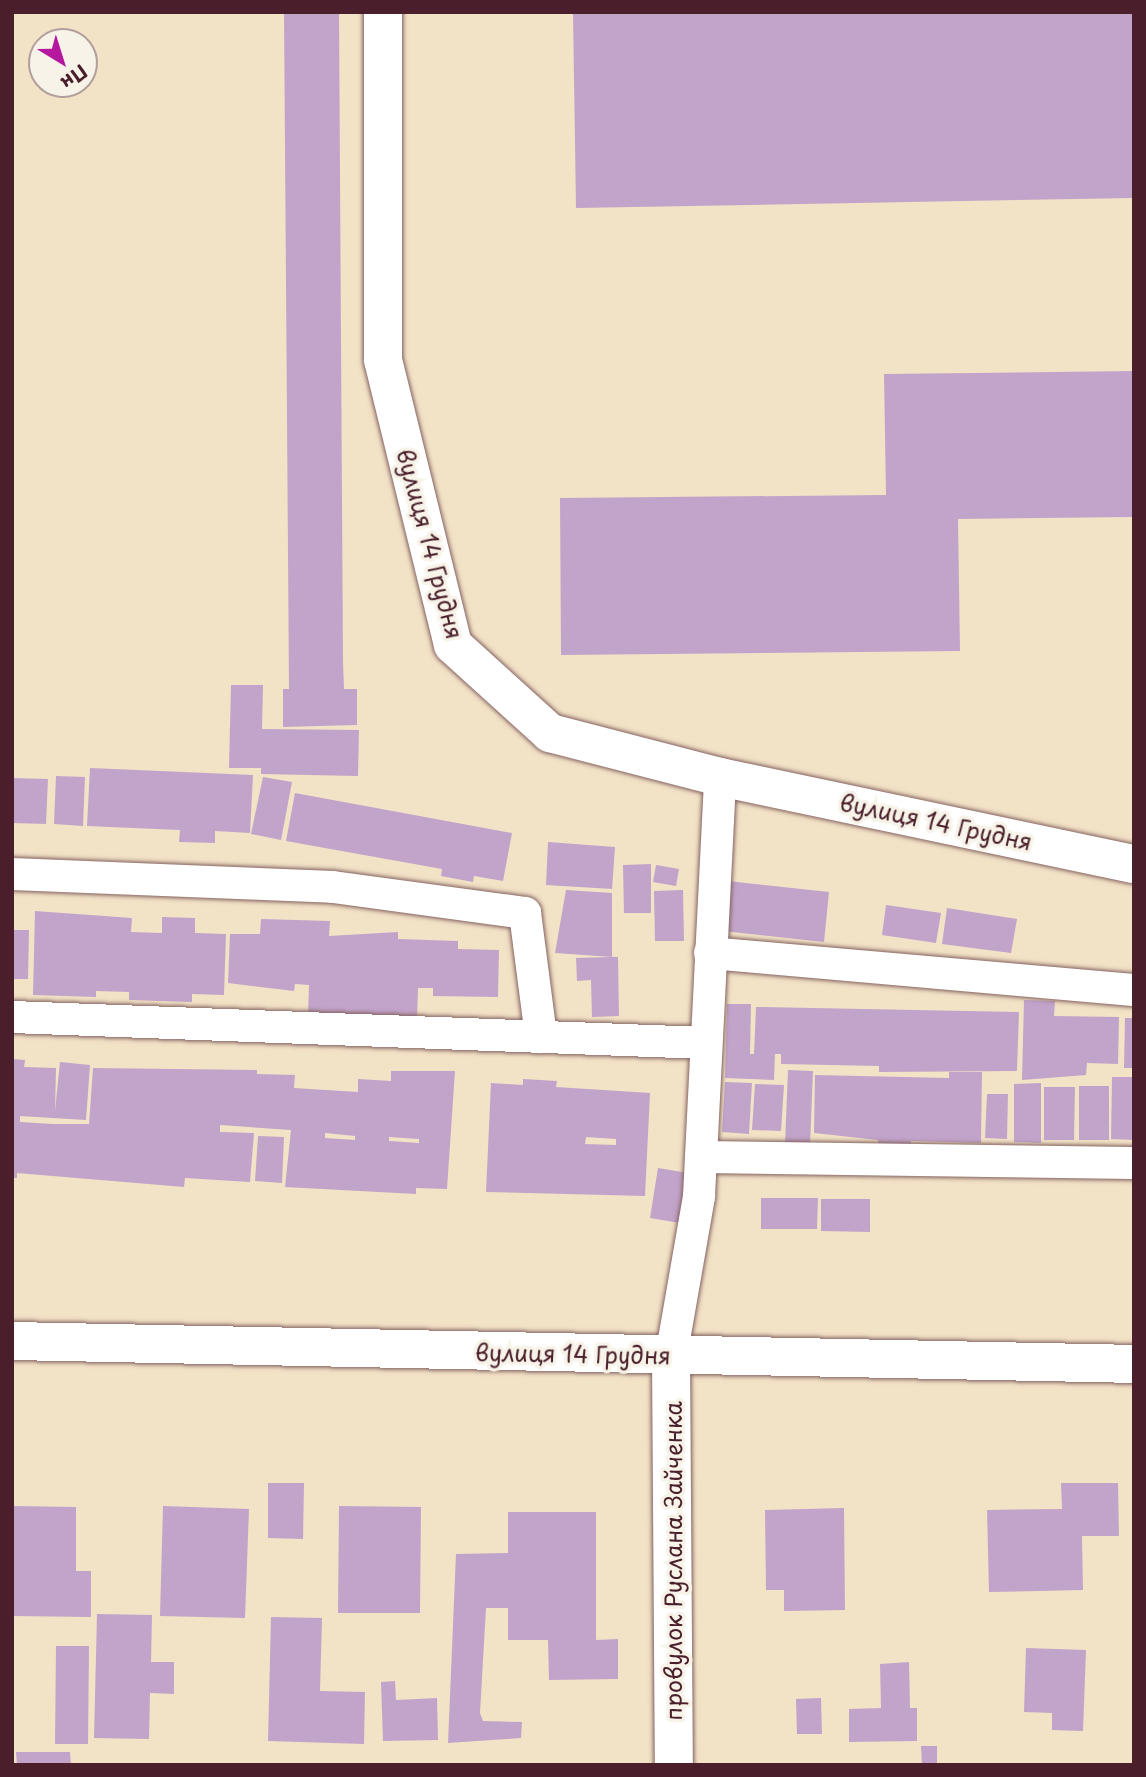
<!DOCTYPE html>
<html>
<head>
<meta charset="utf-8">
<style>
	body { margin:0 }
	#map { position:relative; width:1146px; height:1777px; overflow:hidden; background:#f2e2c6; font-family:"Playpen Sans",sans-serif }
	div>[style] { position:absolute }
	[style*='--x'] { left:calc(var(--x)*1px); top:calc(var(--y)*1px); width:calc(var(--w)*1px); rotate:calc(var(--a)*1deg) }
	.building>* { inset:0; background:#c2a4cb }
	.roads { filter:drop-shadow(0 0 2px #856361) drop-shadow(0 0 2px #856361) }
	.lane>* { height:32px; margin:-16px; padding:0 16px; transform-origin:16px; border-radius:16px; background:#fff }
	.street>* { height:38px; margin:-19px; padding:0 19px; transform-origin:19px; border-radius:19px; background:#fff }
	span { translate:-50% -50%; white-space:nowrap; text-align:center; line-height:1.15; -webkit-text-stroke:7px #f7f3e8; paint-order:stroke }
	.street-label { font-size:23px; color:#4a1f2b }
	.frame { position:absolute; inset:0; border:14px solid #4a1f2b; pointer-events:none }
	.north { position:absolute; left:28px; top:28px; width:70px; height:70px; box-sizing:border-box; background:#f7f3e8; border:2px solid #b29e9c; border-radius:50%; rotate:142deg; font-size:19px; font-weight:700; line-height:28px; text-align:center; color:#4a1f2b }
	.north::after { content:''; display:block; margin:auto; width:24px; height:32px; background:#b5179e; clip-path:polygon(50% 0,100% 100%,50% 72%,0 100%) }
</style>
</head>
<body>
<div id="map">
	<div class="building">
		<i style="clip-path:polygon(284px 12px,339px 12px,343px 662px,344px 689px,357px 689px,357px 725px,283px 727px,283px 689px,289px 689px)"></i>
		<i style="clip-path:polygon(573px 12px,1134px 12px,1134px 198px,576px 208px)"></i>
		<i style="clip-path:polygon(1134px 371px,1134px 517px,958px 519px,960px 651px,561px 655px,560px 498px,886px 495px,884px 374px)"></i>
		<i style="clip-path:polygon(231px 685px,263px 685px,262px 729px,359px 730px,358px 776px,261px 774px,261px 768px,229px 768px)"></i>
		<i style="clip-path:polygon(90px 768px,253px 775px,250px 833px,215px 831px,215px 843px,179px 842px,180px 830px,87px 826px)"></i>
		<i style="clip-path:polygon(56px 776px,85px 777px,83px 826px,54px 824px)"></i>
		<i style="clip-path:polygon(263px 777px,292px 782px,281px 840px,251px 834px)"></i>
		<i style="clip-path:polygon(12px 778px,48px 779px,46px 824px,12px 823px)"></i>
		<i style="clip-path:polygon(295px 793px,512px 833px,503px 881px,474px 876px,473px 882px,441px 876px,442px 869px,286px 841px)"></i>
		<i style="clip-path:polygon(548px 842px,615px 847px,612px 889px,546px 885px)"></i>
		<i style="clip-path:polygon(651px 864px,651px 913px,624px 913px,623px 865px)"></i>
		<i style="clip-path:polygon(656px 865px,679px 869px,676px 886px,653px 882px)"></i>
		<i style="clip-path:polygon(728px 881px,829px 892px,824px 942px,723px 931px)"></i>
		<i style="clip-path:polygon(566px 890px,612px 893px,612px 957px,555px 953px)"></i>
		<i style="clip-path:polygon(683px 890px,684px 941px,655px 941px,654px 891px)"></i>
		<i style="clip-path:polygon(886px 905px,941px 913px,936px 943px,882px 935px)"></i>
		<i style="clip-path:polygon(947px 908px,1017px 919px,1011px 953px,942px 944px)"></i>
		<i style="clip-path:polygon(35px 911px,132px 918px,131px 932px,162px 933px,162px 917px,195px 918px,195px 933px,226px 934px,224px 995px,192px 994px,192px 1002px,129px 1000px,129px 992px,96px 991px,96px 997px,33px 995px)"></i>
		<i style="clip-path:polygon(261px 919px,330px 921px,329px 936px,398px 932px,398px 939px,458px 941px,458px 949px,499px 950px,498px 997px,433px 996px,433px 988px,418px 988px,417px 1019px,308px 1017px,309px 985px,295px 984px,294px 991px,228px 983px,230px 934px,260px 934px)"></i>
		<i style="clip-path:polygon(12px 930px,29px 930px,28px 979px,12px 979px)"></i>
		<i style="clip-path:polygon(611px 957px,618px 957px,619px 1016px,592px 1017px,591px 980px,577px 981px,576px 958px)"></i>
		<i style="clip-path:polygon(1024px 1000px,1055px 1001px,1054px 1016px,1119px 1017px,1118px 1064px,1087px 1063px,1086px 1075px,1022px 1080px)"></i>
		<i style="clip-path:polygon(727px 1004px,751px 1004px,750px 1054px,754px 1054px,756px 1007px,1019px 1012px,1017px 1071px,879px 1072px,879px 1066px,781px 1064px,781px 1054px,775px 1054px,774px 1080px,725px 1078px)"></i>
		<i style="clip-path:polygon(1125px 1018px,1134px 1018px,1134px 1068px,1124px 1068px)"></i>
		<i style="clip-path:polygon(evenodd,12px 1059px,25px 1060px,24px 1067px,56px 1068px,55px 1111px,60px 1062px,90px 1065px,86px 1120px,20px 1116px,20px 1122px,52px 1124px,89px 1124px,93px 1068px,257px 1070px,257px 1074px,295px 1075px,294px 1088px,358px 1092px,358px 1079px,391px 1081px,391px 1071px,455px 1071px,447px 1189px,416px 1188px,416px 1194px,285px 1187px,291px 1130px,220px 1125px,220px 1132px,254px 1133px,250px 1182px,185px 1178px,184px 1187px,17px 1173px,17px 1178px,12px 1178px,12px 1059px,325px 1133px,355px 1136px,355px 1140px,325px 1138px,325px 1133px,12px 1059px,389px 1137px,419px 1139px,419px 1143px,389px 1141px,389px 1137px)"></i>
		<i style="clip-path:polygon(788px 1070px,813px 1071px,810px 1146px,785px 1144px)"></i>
		<i style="clip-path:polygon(949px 1072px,982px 1072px,981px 1143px,911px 1141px,910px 1154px,878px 1153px,878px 1140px,814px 1133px,815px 1075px,949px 1078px)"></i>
		<i style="clip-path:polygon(1112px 1077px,1134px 1077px,1134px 1140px,1111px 1139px)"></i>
		<i style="clip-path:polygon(evenodd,523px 1079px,557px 1081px,556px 1087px,650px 1093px,645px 1196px,486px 1192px,491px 1083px,523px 1085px,523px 1079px,586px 1137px,616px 1139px,616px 1145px,585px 1144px,586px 1137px)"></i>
		<i style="clip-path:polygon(725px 1082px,752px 1083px,749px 1134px,722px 1132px)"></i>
		<i style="clip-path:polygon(1041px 1083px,1041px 1143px,1014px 1142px,1014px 1084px)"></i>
		<i style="clip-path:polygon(755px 1084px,784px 1085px,781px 1131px,752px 1130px)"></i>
		<i style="clip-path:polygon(1079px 1086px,1109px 1086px,1109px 1140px,1079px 1140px)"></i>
		<i style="clip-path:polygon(1044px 1087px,1075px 1087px,1074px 1140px,1044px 1140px)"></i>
		<i style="clip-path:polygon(987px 1094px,1008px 1094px,1007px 1139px,985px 1138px)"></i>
		<i style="clip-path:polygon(258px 1136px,284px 1137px,282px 1183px,255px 1181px)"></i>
		<i style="clip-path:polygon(658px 1168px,688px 1173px,680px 1223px,650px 1218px)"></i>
		<i style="clip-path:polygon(761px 1198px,818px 1198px,817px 1229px,761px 1229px)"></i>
		<i style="clip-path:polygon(821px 1199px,870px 1199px,870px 1232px,821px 1231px)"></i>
		<i style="clip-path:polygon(268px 1483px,304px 1483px,303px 1539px,268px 1538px)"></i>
		<i style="clip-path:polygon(1061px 1483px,1118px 1483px,1119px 1536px,1082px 1536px,1083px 1590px,989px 1592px,987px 1510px,1062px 1509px)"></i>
		<i style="clip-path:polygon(12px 1506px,76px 1507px,76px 1571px,91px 1571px,91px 1617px,12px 1616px)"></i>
		<i style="clip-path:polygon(163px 1506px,249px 1509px,245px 1618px,160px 1616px)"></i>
		<i style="clip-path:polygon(339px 1506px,421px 1507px,420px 1613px,338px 1613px)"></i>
		<i style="clip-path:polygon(844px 1508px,845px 1610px,784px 1611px,784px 1590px,766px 1590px,765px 1510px)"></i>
		<i style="clip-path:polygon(508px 1512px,596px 1512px,596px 1640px,618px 1639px,618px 1679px,549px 1680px,548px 1640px,508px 1640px,508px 1608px,486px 1608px,480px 1713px,483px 1721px,522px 1722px,521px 1738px,448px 1743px,456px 1554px,508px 1553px)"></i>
		<i style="clip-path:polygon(97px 1614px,152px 1615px,151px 1662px,174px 1662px,174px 1694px,150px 1693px,149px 1739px,94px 1738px)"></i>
		<i style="clip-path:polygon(271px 1617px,322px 1618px,320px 1691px,365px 1692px,364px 1744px,268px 1741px)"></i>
		<i style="clip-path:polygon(56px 1646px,89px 1646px,88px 1744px,55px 1744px)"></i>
		<i style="clip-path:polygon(1026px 1648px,1086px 1650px,1083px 1731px,1052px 1730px,1052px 1713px,1024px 1712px)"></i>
		<i style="clip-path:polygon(909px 1662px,910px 1708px,917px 1708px,917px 1741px,849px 1742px,849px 1709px,881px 1708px,880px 1664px)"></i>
		<i style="clip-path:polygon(395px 1681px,396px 1700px,437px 1698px,438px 1740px,383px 1741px,381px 1682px)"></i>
		<i style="clip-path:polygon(821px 1698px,822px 1734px,797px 1734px,796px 1699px)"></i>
		<i style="clip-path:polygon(921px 1746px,937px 1746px,937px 1765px,922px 1765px)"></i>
		<i style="clip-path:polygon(16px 1752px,70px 1752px,71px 1765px,17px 1765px)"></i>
	</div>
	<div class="roads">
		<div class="lane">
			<i style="--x:12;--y:874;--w:321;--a:2.3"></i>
			<i style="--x:333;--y:887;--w:194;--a:7.7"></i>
			<i style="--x:525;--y:913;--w:125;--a:82.6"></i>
			<i style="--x:710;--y:953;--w:426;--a:5"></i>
			<i style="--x:12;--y:1017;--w:694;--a:2.15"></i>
			<i style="--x:701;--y:1157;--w:433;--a:0.8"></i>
			<i style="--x:671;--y:1357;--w:163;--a:-80.1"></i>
			<i style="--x:699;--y:1196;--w:420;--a:-87.1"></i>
		</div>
		<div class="street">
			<i style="--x:383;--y:12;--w:348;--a:90"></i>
			<i style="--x:383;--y:360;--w:293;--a:76.2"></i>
			<i style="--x:453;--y:645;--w:131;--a:42.2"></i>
			<i style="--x:550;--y:733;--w:176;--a:14.5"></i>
			<i style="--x:720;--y:777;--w:423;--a:11.9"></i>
			<i style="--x:12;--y:1341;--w:1122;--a:1.17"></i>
			<i style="--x:671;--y:1357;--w:408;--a:89.6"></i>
		</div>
	</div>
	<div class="street-label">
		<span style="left:430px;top:544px;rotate:75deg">вулиця 14 Грудня</span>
		<span style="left:936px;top:822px;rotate:12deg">вулиця 14 Грудня</span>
		<span style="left:573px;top:1354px;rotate:1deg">вулиця 14 Грудня</span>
		<span style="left:673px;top:1561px;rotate:-90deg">провулок Руслана Зайченка</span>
	</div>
	<div class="frame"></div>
	<div class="north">Пн</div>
</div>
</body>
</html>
